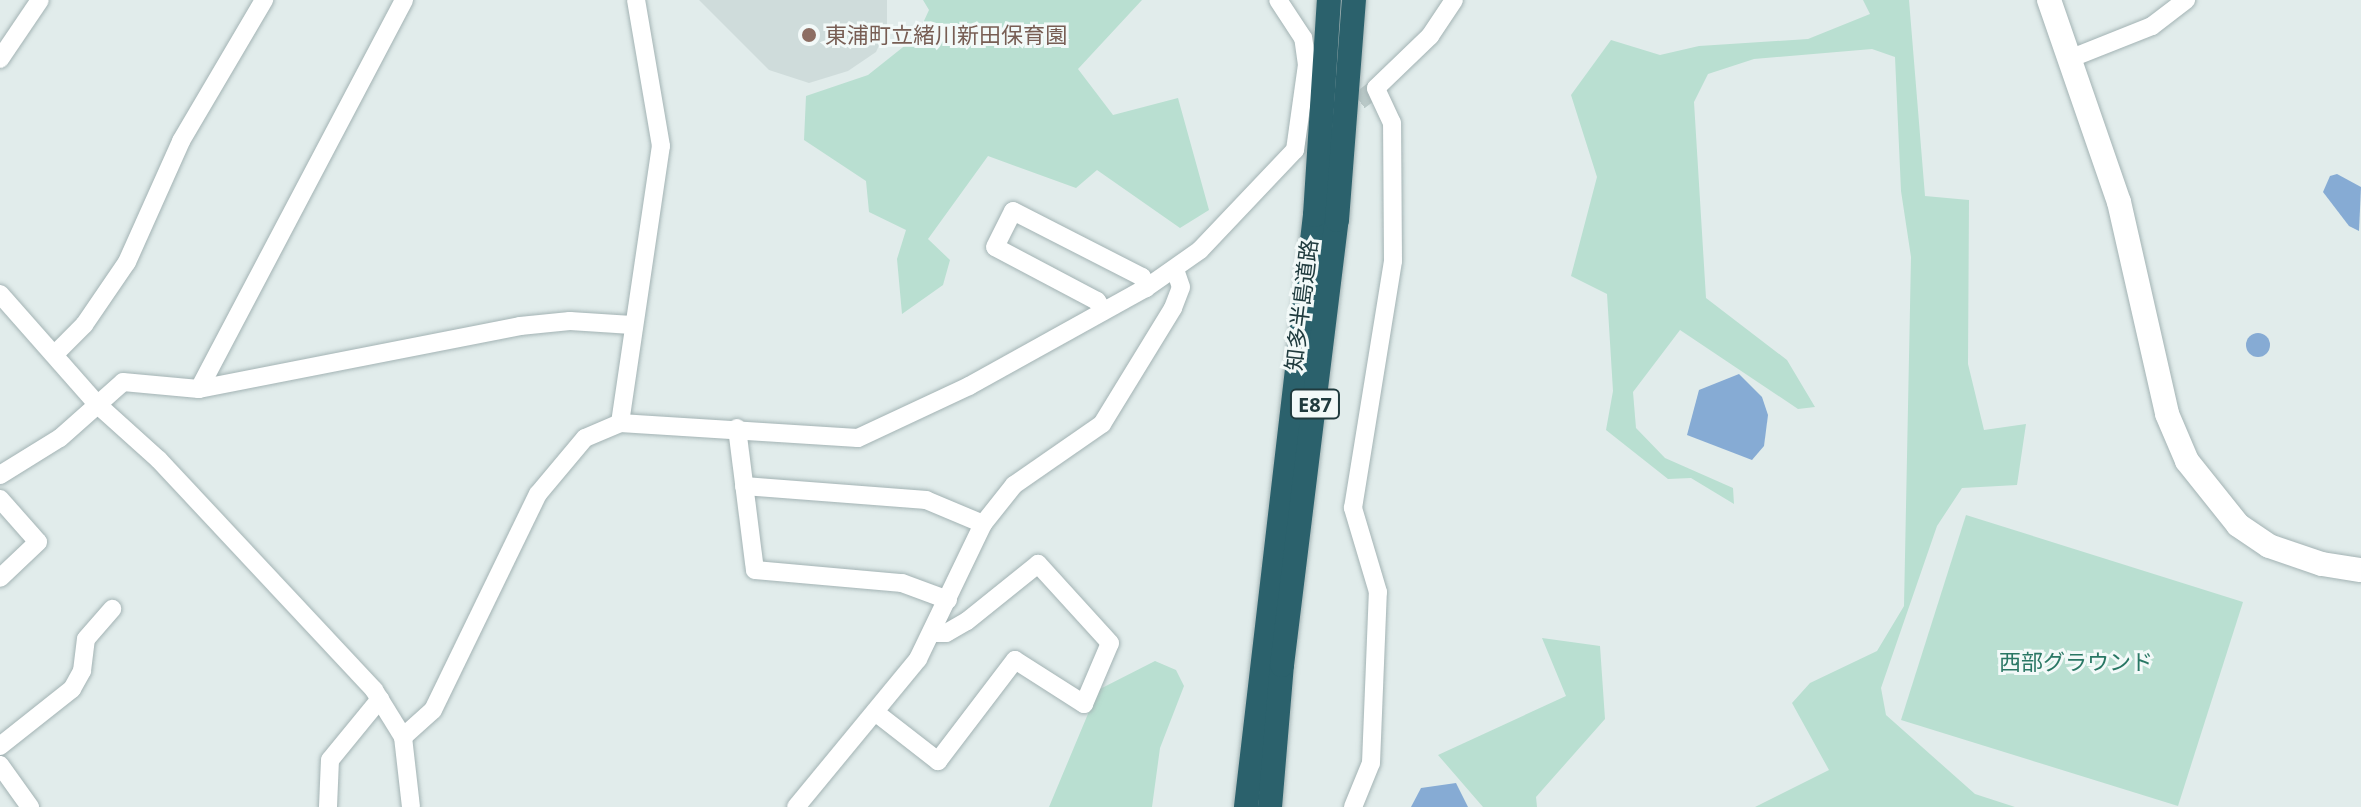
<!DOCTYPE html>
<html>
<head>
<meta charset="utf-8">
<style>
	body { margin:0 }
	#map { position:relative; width:2361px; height:807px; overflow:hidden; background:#e1eceb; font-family:"Open Sans","Noto Sans JP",sans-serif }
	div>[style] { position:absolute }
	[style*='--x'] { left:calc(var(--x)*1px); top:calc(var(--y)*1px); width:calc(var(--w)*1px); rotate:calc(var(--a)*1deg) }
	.built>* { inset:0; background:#cfdcdb }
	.green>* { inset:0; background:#b9dfd1 }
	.water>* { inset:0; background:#86abd4 }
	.round { border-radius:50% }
	.street-tunnel>* { height:18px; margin-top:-9px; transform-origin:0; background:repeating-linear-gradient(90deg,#bac9c8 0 18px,transparent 0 27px) }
	.roads { filter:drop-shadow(0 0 2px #a3b3b4) drop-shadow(0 0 2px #a3b3b4) }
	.street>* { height:18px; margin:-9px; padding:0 9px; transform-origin:9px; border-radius:9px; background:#fff }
	.secondary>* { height:24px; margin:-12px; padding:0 12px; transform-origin:12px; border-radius:12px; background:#fff }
	.highway>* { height:24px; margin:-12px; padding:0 12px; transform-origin:12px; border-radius:12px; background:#2b616c }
	.dots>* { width:22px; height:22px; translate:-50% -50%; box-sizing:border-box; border:4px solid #f2f9f8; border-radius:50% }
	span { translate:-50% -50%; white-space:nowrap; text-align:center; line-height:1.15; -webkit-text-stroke:6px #f2f9f8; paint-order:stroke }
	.shield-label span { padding:2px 6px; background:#f2f9f8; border:2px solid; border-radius:6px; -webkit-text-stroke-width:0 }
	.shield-label { font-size:20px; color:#203b3e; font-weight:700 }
	.education-label { font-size:22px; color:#785e54 }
	.left { translate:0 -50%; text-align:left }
	.street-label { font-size:22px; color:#203b3e }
	.park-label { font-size:22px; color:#297764 }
</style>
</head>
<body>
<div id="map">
	<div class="built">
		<i style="clip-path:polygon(699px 0,887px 0,887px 28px,876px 52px,848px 71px,809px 83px,769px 70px)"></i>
	</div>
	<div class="green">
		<i style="clip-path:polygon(923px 0,1142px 0,1078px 69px,1113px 115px,1178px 98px,1209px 210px,1180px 228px,1097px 170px,1076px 188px,988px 156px,928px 239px,950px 260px,943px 285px,902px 314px,897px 259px,906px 230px,869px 212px,866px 181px,804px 140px,806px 96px,868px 75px,917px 36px,929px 10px)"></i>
		<i style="clip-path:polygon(1863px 0,1909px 0,1925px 196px,1969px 200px,1968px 364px,1984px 430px,2026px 424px,2017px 485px,1962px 488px,1937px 526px,1881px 688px,1886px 715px,1975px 794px,2015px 807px,1755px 807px,1829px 770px,1792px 703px,1810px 683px,1877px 651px,1904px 606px,1911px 257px,1901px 191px,1895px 57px,1872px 49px,1754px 59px,1708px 74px,1694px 102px,1706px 298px,1787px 360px,1815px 407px,1798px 409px,1680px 330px,1633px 392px,1636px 428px,1665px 458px,1733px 488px,1734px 504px,1691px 478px,1668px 479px,1606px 430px,1613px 391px,1607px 294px,1571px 276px,1597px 177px,1571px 95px,1611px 40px,1660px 55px,1699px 46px,1808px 39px,1870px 14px)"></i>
		<i style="clip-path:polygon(1966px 515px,2243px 602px,2178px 806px,1901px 720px)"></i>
		<i style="clip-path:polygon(1542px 638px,1600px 646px,1605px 719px,1536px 797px,1537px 807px,1483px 807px,1438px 755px,1566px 696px)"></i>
		<i style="clip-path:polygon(1155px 661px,1176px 670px,1184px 686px,1160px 748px,1152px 807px,1049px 807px,1098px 690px)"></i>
	</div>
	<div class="water">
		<i style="clip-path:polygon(2337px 174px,2361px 187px,2359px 231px,2349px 226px,2323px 192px,2330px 176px)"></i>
		<i class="round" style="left:2246px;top:333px;width:24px;height:24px"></i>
		<i style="clip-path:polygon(1739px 374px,1762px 397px,1768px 415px,1764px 446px,1752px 460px,1687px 435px,1699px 390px)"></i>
		<i style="clip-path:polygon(1456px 783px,1468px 807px,1411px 807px,1421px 788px)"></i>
	</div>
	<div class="street-tunnel">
		<i style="--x:1295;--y:150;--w:102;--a:-37.4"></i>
	</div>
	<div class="roads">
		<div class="street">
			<i style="--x:0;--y:59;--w:71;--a:-55.9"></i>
			<i style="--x:2069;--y:59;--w:89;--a:-21.7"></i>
			<i style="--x:2152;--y:26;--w:43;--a:-37.4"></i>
			<i style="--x:0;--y:294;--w:148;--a:48.6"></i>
			<i style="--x:98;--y:405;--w:82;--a:42"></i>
			<i style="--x:159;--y:460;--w:315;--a:46.9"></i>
			<i style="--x:374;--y:690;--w:55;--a:58.3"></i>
			<i style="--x:403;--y:737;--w:70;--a:83.5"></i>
			<i style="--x:1103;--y:311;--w:12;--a:-121"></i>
			<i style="--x:1097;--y:301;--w:115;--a:-152.1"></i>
			<i style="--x:995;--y:247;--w:40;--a:-63.4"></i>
			<i style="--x:1013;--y:211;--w:145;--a:27.1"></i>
			<i style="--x:1142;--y:277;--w:12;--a:70"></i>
			<i style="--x:56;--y:353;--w:40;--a:-45"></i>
			<i style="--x:84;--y:325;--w:76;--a:-55.7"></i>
			<i style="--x:127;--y:262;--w:133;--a:-65.9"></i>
			<i style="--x:181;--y:141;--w:164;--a:-59.5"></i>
			<i style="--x:199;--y:389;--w:440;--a:-62.2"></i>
			<i style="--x:620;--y:423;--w:280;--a:-81.6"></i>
			<i style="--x:661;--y:146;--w:148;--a:-99.7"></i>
			<i style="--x:737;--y:428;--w:143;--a:82.8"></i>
			<i style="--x:755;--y:570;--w:148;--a:5.1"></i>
			<i style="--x:902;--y:583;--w:49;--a:20.3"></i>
			<i style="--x:0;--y:475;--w:70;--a:-31.7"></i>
			<i style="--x:60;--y:438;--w:84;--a:-41.6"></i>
			<i style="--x:123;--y:382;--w:76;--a:5.3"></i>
			<i style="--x:199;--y:389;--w:327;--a:-11.1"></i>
			<i style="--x:520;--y:326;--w:50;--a:-5.7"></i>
			<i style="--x:570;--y:321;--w:62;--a:3.7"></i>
			<i style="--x:744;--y:486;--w:183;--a:4.4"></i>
			<i style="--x:926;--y:500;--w:62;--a:22.8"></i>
			<i style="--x:0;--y:499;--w:57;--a:48.5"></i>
			<i style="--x:38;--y:542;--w:52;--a:136.5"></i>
			<i style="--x:875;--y:712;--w:80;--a:37.9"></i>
			<i style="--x:938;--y:761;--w:127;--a:-52.7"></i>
			<i style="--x:1015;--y:660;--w:82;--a:32.5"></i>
			<i style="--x:1084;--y:704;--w:66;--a:-66.9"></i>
			<i style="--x:1110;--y:643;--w:107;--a:-132.3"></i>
			<i style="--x:1038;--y:564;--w:91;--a:141.2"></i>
			<i style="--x:967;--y:621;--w:24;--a:150"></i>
			<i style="--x:946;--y:633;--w:11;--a:180"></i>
			<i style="--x:403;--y:737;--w:40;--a:-42"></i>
			<i style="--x:433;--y:710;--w:240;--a:-64.1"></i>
			<i style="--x:538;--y:494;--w:73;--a:-50"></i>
			<i style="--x:585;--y:438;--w:38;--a:-23"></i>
			<i style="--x:620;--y:423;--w:238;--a:3.6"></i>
			<i style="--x:858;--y:438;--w:123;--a:-25.1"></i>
			<i style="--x:969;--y:386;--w:202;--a:-29"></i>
			<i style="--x:1146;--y:288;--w:66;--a:-35.1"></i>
			<i style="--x:1200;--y:250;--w:138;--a:-46.5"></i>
			<i style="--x:1295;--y:150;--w:86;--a:-82"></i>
			<i style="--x:1307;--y:65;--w:27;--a:-98"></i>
			<i style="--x:1303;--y:38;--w:45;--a:-123.3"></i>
			<i style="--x:0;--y:746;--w:92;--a:-38.4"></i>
			<i style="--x:72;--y:689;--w:21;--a:-61"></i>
			<i style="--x:82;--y:671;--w:32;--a:-83"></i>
			<i style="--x:86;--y:639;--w:40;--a:-49"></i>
			<i style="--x:0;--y:765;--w:52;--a:54.5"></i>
			<i style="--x:328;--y:807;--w:47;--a:-87.6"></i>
			<i style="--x:330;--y:760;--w:79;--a:-50.7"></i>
			<i style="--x:796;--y:807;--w:192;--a:-50.5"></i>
			<i style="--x:918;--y:659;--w:150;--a:-64.3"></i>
			<i style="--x:983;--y:524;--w:50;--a:-51.5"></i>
			<i style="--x:1014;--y:485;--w:107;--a:-34.7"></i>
			<i style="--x:1102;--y:424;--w:136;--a:-58.5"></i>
			<i style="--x:1173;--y:308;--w:22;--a:-69"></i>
			<i style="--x:1181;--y:287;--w:18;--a:-109"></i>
			<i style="--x:1353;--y:807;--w:48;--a:-67.8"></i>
			<i style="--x:1371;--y:763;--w:171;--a:-87.7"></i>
			<i style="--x:1378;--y:592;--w:88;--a:-106.6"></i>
			<i style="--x:1353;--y:508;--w:250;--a:-80.8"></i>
			<i style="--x:1393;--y:261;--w:138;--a:-90.4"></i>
			<i style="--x:1392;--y:123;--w:38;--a:-115"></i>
			<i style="--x:1376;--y:88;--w:75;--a:-43.9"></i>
			<i style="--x:1430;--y:36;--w:43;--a:-56.3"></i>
		</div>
		<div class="secondary">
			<i style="--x:2049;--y:0;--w:214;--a:70.9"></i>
			<i style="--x:2119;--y:202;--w:217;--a:77.2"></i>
			<i style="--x:2167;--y:414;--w:51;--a:66.9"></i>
			<i style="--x:2187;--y:461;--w:82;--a:51.4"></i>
			<i style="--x:2238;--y:525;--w:37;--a:34"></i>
			<i style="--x:2269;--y:546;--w:56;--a:18.8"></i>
			<i style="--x:2322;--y:564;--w:39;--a:9"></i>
		</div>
		<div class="highway">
			<i style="--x:1246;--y:807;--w:596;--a:-83.35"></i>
			<i style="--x:1315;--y:215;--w:215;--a:-86.3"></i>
			<i style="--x:1270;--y:807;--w:143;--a:-85.2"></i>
			<i style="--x:1282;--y:665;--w:448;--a:-83"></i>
			<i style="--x:1337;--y:220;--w:221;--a:-85.6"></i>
		</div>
	</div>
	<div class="dots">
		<i style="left:809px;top:35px;background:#8d6e63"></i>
	</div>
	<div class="shield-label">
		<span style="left:1315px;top:404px">E87</span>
	</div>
	<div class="education-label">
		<span class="left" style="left:825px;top:35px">東浦町立緒川新田保育園</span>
	</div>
	<div class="street-label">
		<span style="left:1301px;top:305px;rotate:-83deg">知多半島道路</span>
	</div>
	<div class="park-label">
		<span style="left:2076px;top:662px">西部グラウンド</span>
	</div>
</div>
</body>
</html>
